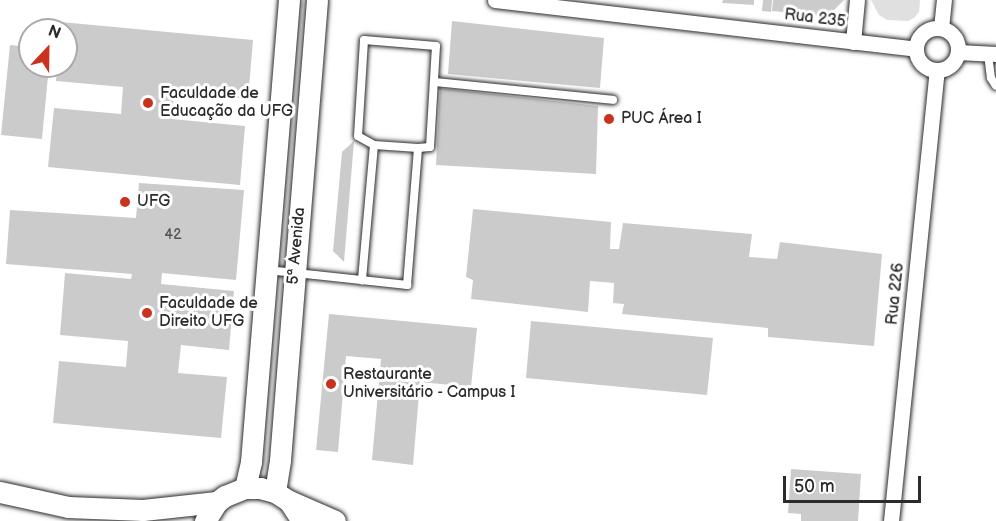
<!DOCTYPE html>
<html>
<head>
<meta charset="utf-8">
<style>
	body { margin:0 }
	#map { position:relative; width:996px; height:521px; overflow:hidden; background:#fff; font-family:"Balsamiq Sans",sans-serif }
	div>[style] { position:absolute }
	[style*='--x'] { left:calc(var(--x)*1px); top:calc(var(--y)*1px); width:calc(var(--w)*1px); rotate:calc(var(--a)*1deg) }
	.green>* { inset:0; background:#e0e0e0 }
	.building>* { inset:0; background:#cbcbcb }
	.roads { filter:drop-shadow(0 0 2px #2b2b2b) drop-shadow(0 0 2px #2b2b2b) }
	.service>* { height:8px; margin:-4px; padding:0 4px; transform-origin:4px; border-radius:4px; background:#fff }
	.minor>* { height:15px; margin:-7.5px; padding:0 7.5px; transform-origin:7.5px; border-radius:7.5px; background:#fff }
	.minor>.ring { margin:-7.5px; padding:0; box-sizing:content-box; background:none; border:15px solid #fff; border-radius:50% }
	.secondary>* { height:21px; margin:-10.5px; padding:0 10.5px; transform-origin:10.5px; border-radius:10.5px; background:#fff }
	.dots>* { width:16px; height:16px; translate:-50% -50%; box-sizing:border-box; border:3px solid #fff; border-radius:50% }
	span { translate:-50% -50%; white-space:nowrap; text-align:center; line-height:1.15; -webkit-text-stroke:6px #fff; paint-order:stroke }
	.number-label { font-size:14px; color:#535353 }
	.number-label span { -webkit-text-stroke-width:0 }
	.street-label { font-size:16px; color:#2b2b2b }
	.poi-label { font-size:16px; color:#2b2b2b }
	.left { translate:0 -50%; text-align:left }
	.north { position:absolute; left:18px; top:18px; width:60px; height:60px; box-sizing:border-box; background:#fff; border:2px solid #aaa; border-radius:50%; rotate:22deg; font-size:16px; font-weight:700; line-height:24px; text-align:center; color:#2b2b2b }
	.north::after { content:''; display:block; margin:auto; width:21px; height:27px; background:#c8321e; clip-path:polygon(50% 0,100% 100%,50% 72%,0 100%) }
	.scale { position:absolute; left:783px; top:476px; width:138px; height:27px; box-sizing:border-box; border:3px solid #2b2b2b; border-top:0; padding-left:8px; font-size:18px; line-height:21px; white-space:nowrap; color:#2b2b2b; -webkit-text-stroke:4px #fff; paint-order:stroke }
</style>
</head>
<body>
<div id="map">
	<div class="green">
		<i style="clip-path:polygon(871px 0,920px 0,919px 12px,914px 18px,908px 21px,887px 20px,879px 15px)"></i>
	</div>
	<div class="building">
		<i style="clip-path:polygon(723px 0,754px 0,754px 5px,722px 3px)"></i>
		<i style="clip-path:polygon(763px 0,772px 0,771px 12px,762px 11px)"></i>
		<i style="clip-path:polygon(773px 0,844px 0,830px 14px,824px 16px,772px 11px)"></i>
		<i style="clip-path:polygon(452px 21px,604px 38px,600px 88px,448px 74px)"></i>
		<i style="clip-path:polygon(61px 22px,253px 40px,248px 99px,174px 92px,172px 119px,245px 126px,240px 185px,48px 167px,54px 108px,121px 114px,123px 87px,56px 81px,57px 66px,66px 66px,66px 30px,61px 30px)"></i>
		<i style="clip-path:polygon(10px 45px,30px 47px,30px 66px,49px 66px,42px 139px,1px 135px)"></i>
		<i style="clip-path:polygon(440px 88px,598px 106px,596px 174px,436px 165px)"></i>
		<i style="clip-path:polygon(354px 141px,344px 262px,333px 251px,342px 152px)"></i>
		<i style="clip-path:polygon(139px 183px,244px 190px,236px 280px,162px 273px,161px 284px,234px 291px,229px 350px,181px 345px,178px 373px,227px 377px,221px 438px,53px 423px,59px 361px,126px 367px,128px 341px,60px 335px,65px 273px,131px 279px,132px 274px,6px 264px,10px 210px,136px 218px)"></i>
		<i style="clip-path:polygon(473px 209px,611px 222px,610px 249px,619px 249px,623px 223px,752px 234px,749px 257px,777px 259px,780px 242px,882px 254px,874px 346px,768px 337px,768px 328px,622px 314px,624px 304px,613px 303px,614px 283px,590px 281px,588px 312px,471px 299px,473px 280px,466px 277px)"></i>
		<i style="clip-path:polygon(329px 314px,477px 328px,471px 387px,420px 382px,413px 465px,372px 460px,381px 359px,346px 356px,338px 452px,316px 450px)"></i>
		<i style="clip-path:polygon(531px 321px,713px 338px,707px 395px,526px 378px)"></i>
		<i style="clip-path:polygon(791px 469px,861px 474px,858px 521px,801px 521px,801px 514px,788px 513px)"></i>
	</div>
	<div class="roads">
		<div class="service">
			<i style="--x:988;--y:54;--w:24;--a:83"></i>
			<i style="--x:991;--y:78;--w:9;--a:58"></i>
			<i style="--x:434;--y:82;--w:180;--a:5.7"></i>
			<i style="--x:374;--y:145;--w:18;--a:-151"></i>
			<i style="--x:358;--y:136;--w:96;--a:-86.4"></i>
			<i style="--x:364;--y:40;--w:72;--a:4.8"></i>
			<i style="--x:436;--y:46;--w:101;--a:93.4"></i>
			<i style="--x:430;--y:147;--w:12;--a:175"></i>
			<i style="--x:267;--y:270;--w:48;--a:5.9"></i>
			<i style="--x:315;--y:275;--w:93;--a:6.2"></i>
			<i style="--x:407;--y:285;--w:137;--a:-85.4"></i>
			<i style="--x:418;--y:148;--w:44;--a:-176.1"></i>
			<i style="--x:374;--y:145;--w:136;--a:95.1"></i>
		</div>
		<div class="minor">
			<i style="--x:495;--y:0;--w:424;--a:6.6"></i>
			<i class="ring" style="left:916px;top:28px;width:27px;height:27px"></i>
			<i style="--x:941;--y:28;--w:28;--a:-84"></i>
			<i style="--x:853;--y:42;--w:42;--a:-84.6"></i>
			<i style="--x:958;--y:52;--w:38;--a:3"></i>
			<i style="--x:891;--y:521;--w:453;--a:-84.2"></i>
		</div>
		<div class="secondary">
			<i style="--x:245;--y:488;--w:27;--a:-77"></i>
			<i style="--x:251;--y:462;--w:464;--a:-85.3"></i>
			<i style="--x:0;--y:492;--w:70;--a:12.4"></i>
			<i style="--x:68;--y:507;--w:75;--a:2.3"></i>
			<i style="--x:143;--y:510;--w:74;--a:-6.2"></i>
			<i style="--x:275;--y:492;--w:32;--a:-81"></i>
			<i style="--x:280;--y:460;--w:461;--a:-85.4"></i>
			<i style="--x:289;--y:501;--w:50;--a:23.5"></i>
			<i style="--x:205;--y:521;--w:22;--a:-58"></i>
			<i style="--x:217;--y:502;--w:10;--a:-37"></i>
			<i style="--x:225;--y:496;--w:22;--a:-22"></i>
			<i style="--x:245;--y:488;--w:15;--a:0"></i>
			<i style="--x:260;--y:488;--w:16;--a:15"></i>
			<i style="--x:275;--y:492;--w:17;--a:33"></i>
			<i style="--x:289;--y:501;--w:24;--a:57"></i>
		</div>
	</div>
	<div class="dots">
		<i style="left:148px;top:103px;background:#c8321e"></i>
		<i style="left:609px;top:119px;background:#c8321e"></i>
		<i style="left:125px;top:202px;background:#c8321e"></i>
		<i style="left:147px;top:313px;background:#c8321e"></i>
		<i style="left:331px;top:384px;background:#c8321e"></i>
	</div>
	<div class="number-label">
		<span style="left:173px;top:235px">42</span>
	</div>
	<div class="street-label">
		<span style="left:815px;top:19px;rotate:7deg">Rua 235</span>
		<span style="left:297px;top:246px;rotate:-85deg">5ª Avenida</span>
		<span style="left:896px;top:294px;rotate:-84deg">Rua 226</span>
	</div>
	<div class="poi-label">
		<span class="left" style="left:160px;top:103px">Faculdade de<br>Educação da UFG</span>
		<span class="left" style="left:621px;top:119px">PUC Área I</span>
		<span class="left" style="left:137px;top:202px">UFG</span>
		<span class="left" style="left:159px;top:313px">Faculdade de<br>Direito UFG</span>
		<span class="left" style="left:343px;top:384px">Restaurante<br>Universitário - Campus I</span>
	</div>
	<div class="north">N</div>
	<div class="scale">50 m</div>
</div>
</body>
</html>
